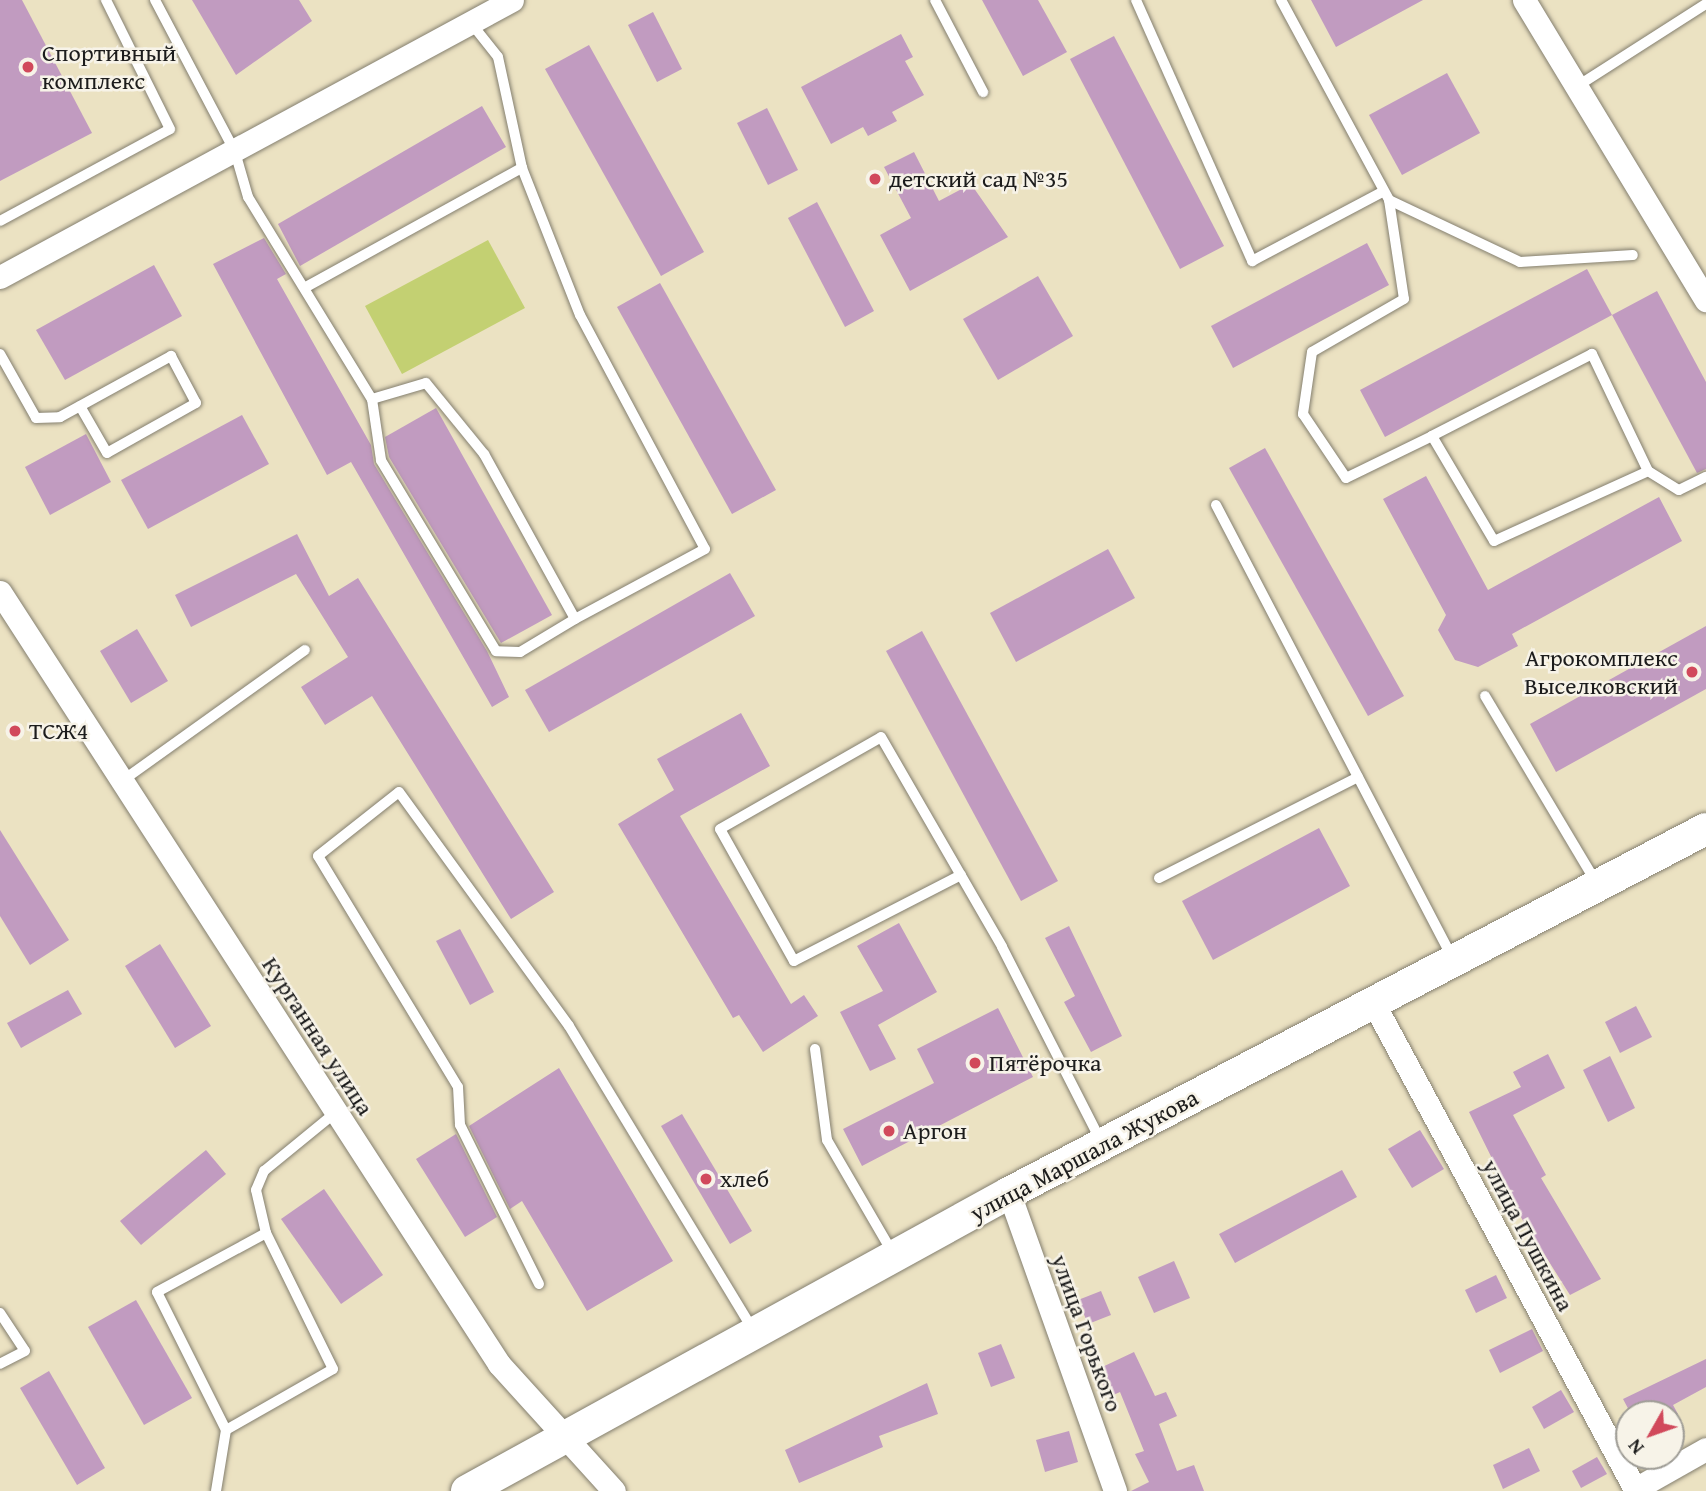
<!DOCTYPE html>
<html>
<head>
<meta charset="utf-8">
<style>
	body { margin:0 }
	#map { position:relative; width:1706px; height:1491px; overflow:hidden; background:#ebe2c2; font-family:"Gentium Book Plus",serif }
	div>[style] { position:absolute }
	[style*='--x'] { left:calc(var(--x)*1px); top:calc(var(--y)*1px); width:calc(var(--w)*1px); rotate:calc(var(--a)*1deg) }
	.green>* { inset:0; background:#c3d072 }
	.building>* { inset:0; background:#c19bc0 }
	.roads { filter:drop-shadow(0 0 2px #847f6f) drop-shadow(0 0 2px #847f6f) }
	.service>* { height:10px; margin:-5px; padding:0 5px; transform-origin:5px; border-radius:5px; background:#fff }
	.minor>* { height:23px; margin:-11.5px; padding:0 11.5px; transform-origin:11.5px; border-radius:11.5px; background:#fff }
	.secondary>* { height:32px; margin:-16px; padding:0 16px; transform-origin:16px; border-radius:16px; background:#fff }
	.dots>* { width:19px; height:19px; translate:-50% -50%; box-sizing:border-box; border:4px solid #f7f3e8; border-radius:50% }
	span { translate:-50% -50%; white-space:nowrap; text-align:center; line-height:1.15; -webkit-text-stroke:5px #f7f3e8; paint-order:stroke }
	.poi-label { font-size:24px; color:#1c1c1c }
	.left { translate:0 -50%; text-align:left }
	.right { translate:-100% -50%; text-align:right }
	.street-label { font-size:24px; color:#1c1c1c }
	.north { position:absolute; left:1615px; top:1400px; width:70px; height:70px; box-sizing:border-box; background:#f7f3e8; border:2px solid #9f9d96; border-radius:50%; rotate:230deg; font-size:19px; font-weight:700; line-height:28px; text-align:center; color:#1c1c1c }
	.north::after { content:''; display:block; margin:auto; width:24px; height:32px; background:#d1495b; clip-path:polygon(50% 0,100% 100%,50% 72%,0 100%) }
</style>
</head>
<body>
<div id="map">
	<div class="green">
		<i style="clip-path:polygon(488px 240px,525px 308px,402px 374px,365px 306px)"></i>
	</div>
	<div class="building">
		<i style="clip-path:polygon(0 0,22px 0,92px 133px,0 181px)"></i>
		<i style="clip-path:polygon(192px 0,299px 0,312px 21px,236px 75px)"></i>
		<i style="clip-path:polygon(982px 0,1038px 0,1067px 52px,1023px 76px)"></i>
		<i style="clip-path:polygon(1311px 0,1423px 0,1336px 47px)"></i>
		<i style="clip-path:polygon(653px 12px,682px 69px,657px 82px,628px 25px)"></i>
		<i style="clip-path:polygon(901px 34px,913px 57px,905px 61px,924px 95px,892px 112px,897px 121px,868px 136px,863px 127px,831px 144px,801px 87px)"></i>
		<i style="clip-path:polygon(1114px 36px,1224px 246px,1180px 269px,1070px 59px)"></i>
		<i style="clip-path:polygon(589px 45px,704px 252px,661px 276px,545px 69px)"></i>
		<i style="clip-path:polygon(1447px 73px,1480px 133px,1402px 175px,1369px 115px)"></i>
		<i style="clip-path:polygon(482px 106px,506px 147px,300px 266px,278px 224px)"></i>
		<i style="clip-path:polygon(767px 108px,798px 170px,768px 185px,737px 123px)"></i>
		<i style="clip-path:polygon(914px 152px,939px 201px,971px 184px,1008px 237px,910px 291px,880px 235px,911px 218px,884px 167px)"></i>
		<i style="clip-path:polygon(817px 202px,874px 311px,845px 327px,788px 218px)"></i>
		<i style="clip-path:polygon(264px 238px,286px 274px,277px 279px,371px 445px,374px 464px,487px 651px,509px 697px,492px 707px,351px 462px,327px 475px,213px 264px)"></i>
		<i style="clip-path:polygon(1367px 243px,1389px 285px,1233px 368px,1211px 326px)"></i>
		<i style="clip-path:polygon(154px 265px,182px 316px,65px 380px,36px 330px)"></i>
		<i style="clip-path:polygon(1587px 269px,1612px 315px,1385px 437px,1360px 390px)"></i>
		<i style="clip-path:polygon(1038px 276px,1073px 336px,998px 380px,963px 319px)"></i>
		<i style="clip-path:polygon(660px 283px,776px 490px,732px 514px,617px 307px)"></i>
		<i style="clip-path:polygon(1657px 291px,1706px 382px,1706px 469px,1697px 473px,1612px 315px)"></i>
		<i style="clip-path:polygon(436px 408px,552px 615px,501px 643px,389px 457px,385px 437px)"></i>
		<i style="clip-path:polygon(242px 415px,269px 464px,148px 529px,121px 480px)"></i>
		<i style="clip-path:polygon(86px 434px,111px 482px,50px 515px,25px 467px)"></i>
		<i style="clip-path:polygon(1265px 448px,1404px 696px,1368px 716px,1229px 468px)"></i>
		<i style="clip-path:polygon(1426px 476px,1488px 590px,1659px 497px,1682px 541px,1512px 634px,1518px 646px,1478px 667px,1455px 660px,1438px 630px,1446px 615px,1383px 499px)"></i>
		<i style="clip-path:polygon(297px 534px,329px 596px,358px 578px,554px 892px,511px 919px,372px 696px,325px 725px,301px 687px,348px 657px,296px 574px,191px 627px,175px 595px)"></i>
		<i style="clip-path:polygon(1108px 549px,1135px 598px,1016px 662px,990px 613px)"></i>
		<i style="clip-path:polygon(730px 573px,755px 616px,549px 732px,525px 690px)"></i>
		<i style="clip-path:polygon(1706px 626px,1706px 689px,1556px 772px,1530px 724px)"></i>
		<i style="clip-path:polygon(137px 629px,168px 681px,131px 703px,100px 651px)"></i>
		<i style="clip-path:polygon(922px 631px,1058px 881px,1021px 901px,886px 651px)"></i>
		<i style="clip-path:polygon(741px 713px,770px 766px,680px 816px,791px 1004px,804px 995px,818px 1016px,763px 1052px,739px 1015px,733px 1018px,618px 824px,674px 790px,657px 759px)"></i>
		<i style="clip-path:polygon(1319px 828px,1350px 886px,1213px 960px,1182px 901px)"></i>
		<i style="clip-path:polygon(0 830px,69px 940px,30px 965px,0 916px)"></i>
		<i style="clip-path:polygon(899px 923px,937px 992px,878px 1025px,896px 1059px,870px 1071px,840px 1012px,883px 991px,857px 946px)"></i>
		<i style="clip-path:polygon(1069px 926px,1122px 1036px,1091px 1052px,1064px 1002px,1075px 996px,1045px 938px)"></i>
		<i style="clip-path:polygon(460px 929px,494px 992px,470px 1005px,436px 941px)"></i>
		<i style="clip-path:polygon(160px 944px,211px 1026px,175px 1048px,125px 966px)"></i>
		<i style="clip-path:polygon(68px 990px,82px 1014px,21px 1048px,7px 1023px)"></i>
		<i style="clip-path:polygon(1636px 1006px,1652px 1037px,1620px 1053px,1605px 1022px)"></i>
		<i style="clip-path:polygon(998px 1008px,1033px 1077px,862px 1166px,843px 1129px,934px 1083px,917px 1049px)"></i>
		<i style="clip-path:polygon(1548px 1054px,1565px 1088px,1513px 1115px,1546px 1175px,1541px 1178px,1601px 1279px,1570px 1295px,1522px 1219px,1469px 1112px,1521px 1087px,1513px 1072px)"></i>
		<i style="clip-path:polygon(1610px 1056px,1635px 1108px,1608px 1122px,1583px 1070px)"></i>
		<i style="clip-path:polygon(559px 1068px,673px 1261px,587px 1311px,522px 1201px,510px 1209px,469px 1126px)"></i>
		<i style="clip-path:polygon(682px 1114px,752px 1231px,730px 1244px,661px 1126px)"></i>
		<i style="clip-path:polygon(1420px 1130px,1444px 1169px,1412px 1188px,1388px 1149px)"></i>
		<i style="clip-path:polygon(456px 1134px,497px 1217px,465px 1237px,416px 1159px)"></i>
		<i style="clip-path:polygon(206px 1150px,226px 1174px,141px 1245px,120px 1221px)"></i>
		<i style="clip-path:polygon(1342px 1170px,1357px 1197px,1235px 1263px,1219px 1234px)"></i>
		<i style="clip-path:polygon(324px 1189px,383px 1275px,341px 1304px,281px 1219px)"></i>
		<i style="clip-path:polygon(1174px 1261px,1190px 1298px,1154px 1313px,1138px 1277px)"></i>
		<i style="clip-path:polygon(1496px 1275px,1507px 1298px,1476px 1313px,1465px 1290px)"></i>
		<i style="clip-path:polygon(1101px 1291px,1111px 1315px,1088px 1324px,1078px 1300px)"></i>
		<i style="clip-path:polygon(136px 1300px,192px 1398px,144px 1425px,88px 1327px)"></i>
		<i style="clip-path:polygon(1532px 1329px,1543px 1351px,1500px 1373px,1489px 1350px)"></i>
		<i style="clip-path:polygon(1001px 1344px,1015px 1378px,991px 1387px,978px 1353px)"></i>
		<i style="clip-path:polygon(1134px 1352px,1155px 1396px,1166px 1392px,1177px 1416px,1159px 1424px,1177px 1471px,1194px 1465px,1204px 1491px,1131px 1491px,1149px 1482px,1135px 1454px,1144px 1451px,1120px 1392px,1109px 1397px,1096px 1370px)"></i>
		<i style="clip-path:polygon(1706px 1359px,1706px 1387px,1673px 1405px,1678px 1414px,1631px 1414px,1623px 1399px)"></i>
		<i style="clip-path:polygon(49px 1371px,105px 1468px,77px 1485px,20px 1388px)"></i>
		<i style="clip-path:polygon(927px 1383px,938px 1414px,879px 1436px,883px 1447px,799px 1483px,785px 1450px)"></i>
		<i style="clip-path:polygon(1561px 1390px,1574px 1412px,1544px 1429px,1532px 1407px)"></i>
		<i style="clip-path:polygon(1069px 1431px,1078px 1462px,1045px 1472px,1036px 1440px)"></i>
		<i style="clip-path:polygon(1529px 1448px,1540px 1471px,1503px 1489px,1493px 1465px)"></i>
		<i style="clip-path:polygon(1597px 1457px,1607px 1474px,1581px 1488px,1572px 1471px)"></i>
	</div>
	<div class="roads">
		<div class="service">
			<i style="--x:155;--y:0;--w:172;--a:62.2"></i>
			<i style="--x:235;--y:152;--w:47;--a:73.9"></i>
			<i style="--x:248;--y:197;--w:237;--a:58.5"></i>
			<i style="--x:372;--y:399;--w:56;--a:-16.5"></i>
			<i style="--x:426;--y:383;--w:92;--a:50.8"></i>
			<i style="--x:484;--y:454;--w:188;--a:61.1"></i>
			<i style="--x:575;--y:619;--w:64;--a:149"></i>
			<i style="--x:520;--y:652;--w:24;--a:-178"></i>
			<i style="--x:496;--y:651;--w:223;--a:-121.1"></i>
			<i style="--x:381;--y:460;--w:62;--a:-98.4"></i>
			<i style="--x:935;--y:0;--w:104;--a:62.4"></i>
			<i style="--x:1136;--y:0;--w:286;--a:66"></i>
			<i style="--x:1252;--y:261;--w:149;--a:-27.9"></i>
			<i style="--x:1281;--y:0;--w:227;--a:61.6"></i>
			<i style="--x:1389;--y:200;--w:145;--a:25.3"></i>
			<i style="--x:1520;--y:262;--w:113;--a:-3.5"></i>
			<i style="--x:471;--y:23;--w:43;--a:51.5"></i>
			<i style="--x:498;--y:57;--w:114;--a:77.8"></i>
			<i style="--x:1576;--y:87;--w:154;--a:-32.6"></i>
			<i style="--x:1389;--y:200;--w:100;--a:81.4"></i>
			<i style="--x:1404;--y:299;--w:106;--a:150.1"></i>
			<i style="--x:1312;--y:352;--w:63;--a:98.3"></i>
			<i style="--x:1303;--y:414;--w:77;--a:56.1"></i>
			<i style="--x:1346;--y:478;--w:96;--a:-26"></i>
			<i style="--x:0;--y:221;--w:193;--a:-28.4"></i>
			<i style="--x:170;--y:129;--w:144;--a:-116.4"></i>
			<i style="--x:306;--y:287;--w:247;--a:-28.9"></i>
			<i style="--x:522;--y:168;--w:158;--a:68.5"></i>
			<i style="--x:580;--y:315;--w:265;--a:61.9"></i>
			<i style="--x:705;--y:549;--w:148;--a:151.7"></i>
			<i style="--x:0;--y:354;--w:73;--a:60.6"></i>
			<i style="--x:36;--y:418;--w:24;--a:-2"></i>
			<i style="--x:60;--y:417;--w:127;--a:-28.8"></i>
			<i style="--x:171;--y:356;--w:53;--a:62"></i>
			<i style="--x:196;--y:403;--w:102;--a:150.7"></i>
			<i style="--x:107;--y:453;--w:54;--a:-119.9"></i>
			<i style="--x:1648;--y:471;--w:130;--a:-115.6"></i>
			<i style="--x:1592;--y:354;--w:180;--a:152.9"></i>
			<i style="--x:1432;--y:436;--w:122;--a:59.4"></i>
			<i style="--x:1494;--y:541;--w:169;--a:-24.4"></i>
			<i style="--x:1648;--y:471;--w:36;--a:32"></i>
			<i style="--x:1679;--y:490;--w:30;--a:-26"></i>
			<i style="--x:1216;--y:505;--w:512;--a:62.43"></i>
			<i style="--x:1485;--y:696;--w:219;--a:59.2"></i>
			<i style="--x:122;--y:781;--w:225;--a:-35.6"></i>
			<i style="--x:961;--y:875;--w:188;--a:152.8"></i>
			<i style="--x:794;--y:961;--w:151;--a:-119.3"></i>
			<i style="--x:720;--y:829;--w:185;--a:-29.7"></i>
			<i style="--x:881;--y:737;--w:242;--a:60"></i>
			<i style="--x:1002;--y:947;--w:220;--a:63"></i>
			<i style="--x:1159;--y:878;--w:223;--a:-26.9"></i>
			<i style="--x:815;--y:1049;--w:92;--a:82.5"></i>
			<i style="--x:827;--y:1140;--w:133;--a:59.8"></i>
			<i style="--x:539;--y:1284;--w:178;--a:-116.4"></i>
			<i style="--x:460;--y:1125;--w:38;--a:-93"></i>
			<i style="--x:458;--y:1087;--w:270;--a:-121.2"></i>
			<i style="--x:318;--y:856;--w:103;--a:-38.3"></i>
			<i style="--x:399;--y:792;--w:289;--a:54"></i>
			<i style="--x:569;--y:1026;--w:355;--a:58.8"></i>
			<i style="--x:0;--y:1313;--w:45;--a:56.7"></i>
			<i style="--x:25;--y:1351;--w:28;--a:153"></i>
			<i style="--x:226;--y:1430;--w:123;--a:-29.7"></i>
			<i style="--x:333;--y:1369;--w:152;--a:-116.2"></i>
			<i style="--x:266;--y:1233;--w:44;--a:-103.1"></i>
			<i style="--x:256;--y:1190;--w:21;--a:-67"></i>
			<i style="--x:264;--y:1171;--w:93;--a:-39.3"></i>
			<i style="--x:216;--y:1491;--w:62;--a:-80.7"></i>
			<i style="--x:226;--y:1430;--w:154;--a:-116.6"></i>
			<i style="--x:157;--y:1292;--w:124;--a:-28.4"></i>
		</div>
		<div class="minor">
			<i style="--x:1524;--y:0;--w:351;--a:58.8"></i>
			<i style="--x:0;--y:277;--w:582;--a:-28.41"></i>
			<i style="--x:0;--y:592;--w:919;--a:57.12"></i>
			<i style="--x:499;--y:1364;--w:171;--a:47.8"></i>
			<i style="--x:1374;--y:1004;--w:553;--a:61.72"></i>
			<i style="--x:1009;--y:1193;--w:316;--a:70.4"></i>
			<i style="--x:1635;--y:1489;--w:81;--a:-29.4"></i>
		</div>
		<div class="secondary">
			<i style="--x:467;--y:1491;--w:619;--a:-28.8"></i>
			<i style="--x:1009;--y:1193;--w:786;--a:-27.58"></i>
		</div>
	</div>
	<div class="dots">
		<i style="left:28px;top:67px;background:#d1495b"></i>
		<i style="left:875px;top:179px;background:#d1495b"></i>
		<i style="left:1692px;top:672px;background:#d1495b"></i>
		<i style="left:15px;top:731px;background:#d1495b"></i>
		<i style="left:975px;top:1063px;background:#d1495b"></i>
		<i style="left:889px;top:1131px;background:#d1495b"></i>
		<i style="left:706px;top:1179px;background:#d1495b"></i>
	</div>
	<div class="poi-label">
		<span class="left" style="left:42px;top:67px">Спортивный<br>комплекс</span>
		<span class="left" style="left:889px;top:179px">детский сад №35</span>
		<span class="right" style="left:1678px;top:672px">Агрокомплекс<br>Выселковский</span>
		<span class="left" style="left:29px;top:731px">ТСЖ4</span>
		<span class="left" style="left:989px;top:1063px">Пятёрочка</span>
		<span class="left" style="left:903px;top:1131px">Аргон</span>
		<span class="left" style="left:720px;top:1179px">хлеб</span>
	</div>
	<div class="street-label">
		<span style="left:318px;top:1036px;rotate:57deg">Курганная улица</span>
		<span style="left:1084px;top:1155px;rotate:-28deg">улица Маршала Жукова</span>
		<span style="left:1528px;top:1235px;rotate:62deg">улица Пушкина</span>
		<span style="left:1087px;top:1333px;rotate:70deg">улица Горького</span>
	</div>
	<div class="north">N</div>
</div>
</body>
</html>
